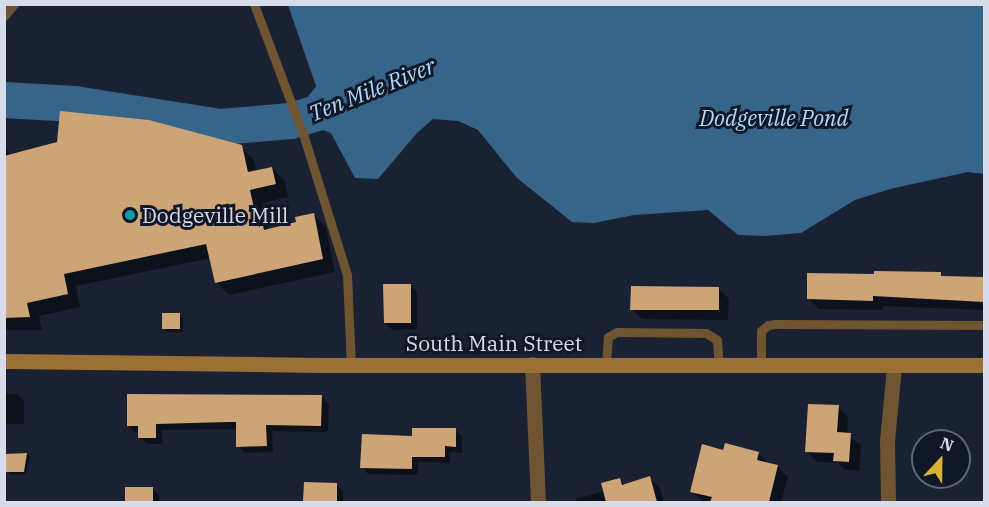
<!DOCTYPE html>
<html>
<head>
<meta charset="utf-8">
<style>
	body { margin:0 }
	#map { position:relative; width:989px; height:507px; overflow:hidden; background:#192133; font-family:"IBM Plex Serif",serif }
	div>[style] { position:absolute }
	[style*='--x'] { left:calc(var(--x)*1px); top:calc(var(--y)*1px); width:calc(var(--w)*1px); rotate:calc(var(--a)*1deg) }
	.water>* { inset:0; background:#366589 }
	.shadow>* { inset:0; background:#0007 }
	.river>* { height:36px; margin:-18px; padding:0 18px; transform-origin:18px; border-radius:18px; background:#366589 }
	.building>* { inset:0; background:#cca476 }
	.lane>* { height:9px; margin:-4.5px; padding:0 4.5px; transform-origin:4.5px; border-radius:4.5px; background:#6f5431 }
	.street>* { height:15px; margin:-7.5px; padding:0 7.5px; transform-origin:7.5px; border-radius:7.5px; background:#6f5431 }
	.secondary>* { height:15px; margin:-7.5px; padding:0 7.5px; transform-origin:7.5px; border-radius:7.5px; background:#9b7035 }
	.dots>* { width:16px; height:16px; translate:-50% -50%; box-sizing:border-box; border:3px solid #101828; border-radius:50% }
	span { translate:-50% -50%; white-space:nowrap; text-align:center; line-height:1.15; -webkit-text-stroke:6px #101828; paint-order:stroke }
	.poi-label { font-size:21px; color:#d6dce8 }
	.left { translate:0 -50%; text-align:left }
	.street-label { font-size:21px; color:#d6dce8 }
	.water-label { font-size:22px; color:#afd8fb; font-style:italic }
	.frame { position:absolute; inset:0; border:6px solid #d6dce8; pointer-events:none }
	.north { position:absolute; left:911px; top:429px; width:60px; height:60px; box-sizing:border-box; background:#101828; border:2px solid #5f6675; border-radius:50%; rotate:22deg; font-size:16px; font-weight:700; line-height:24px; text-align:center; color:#d6dce8 }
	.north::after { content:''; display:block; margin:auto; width:21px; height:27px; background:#dbb333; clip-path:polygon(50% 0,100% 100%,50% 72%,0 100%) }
</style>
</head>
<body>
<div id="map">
	<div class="water">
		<i style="clip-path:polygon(288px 5px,984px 5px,984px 174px,968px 172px,890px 189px,855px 200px,801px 233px,765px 236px,738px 235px,708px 210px,634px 215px,594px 223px,572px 222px,517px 178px,478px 130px,458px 121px,433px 119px,417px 133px,378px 179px,355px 178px,331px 133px,320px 129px,293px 134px,284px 105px,305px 101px,316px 86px)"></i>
	</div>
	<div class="shadow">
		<i style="clip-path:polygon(4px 145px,11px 156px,241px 147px,254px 160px,257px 172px,272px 168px,285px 181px,288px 197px,262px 203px,268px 230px,298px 223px,313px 214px,326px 227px,335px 272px,229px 295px,216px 282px,211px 258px,76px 286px,80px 307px,39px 316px,42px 330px,4px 330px)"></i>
		<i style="clip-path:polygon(940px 274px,944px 278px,984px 278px,984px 310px,883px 306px,882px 310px,819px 309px,809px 299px)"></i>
		<i style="clip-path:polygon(410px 285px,417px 292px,417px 329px,392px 330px,385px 323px)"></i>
		<i style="clip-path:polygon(718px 288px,729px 299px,728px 320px,642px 319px,632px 309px)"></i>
		<i style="clip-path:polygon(180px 315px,183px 318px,183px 332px,167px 332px,164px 328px)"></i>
		<i style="clip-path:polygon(4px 393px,17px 394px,24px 401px,24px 424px,4px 424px)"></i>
		<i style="clip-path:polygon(322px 397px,329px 404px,328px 432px,272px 431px,273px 452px,245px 453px,238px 446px,237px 429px,162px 430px,162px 444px,147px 444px,140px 437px,140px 432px,135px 432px,128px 425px)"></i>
		<i style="clip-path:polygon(838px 407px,848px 417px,847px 435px,861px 445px,859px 471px,845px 470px,838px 463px,817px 462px,807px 451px)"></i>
		<i style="clip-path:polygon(456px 430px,462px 436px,462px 453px,450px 452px,450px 463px,418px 462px,418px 475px,368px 474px,362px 467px,414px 438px)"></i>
		<i style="clip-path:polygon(724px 451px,758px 453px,769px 464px,777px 466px,788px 477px,781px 502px,702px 501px,692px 491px)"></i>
		<i style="clip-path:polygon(27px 454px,30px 457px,26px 474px,11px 475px,8px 471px)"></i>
		<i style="clip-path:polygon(649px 478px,660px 488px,664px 502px,577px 502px,576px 499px,604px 491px,619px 479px,625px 485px)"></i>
		<i style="clip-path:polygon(336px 485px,343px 491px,343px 502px,305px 501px)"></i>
		<i style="clip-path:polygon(126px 488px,152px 488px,159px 495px,159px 502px,126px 502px)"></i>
	</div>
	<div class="river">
		<i style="--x:4;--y:100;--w:71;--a:3.2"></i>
		<i style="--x:75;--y:104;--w:147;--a:9"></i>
		<i style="--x:220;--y:127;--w:71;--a:-4.8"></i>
		<i style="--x:291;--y:121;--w:48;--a:-16.9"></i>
	</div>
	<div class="building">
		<i style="clip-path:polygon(60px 111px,149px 120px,242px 145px,248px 172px,272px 167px,276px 184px,250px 190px,257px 222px,262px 221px,264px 230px,296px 222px,295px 217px,314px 213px,323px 259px,215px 283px,206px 244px,64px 274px,68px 294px,27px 303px,30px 317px,4px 318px,4px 156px,57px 142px)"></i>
		<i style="clip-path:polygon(874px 271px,941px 272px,941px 276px,984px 277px,984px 302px,873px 296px,873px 301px,807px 299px,807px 273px,874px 274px)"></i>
		<i style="clip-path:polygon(383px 284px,411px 284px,411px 323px,384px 323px)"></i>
		<i style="clip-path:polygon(631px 286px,719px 287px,719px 310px,630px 310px)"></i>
		<i style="clip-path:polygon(162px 313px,180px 313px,180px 329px,162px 329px)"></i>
		<i style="clip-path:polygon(127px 394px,322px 395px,321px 426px,266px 425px,267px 446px,236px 447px,236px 422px,229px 422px,156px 424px,156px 438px,138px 438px,138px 426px,127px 426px)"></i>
		<i style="clip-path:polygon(808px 404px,839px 405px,837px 432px,851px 433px,849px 462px,833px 461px,834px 453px,805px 452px)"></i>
		<i style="clip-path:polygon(412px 428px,456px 428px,456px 447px,445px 446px,445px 457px,412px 457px,412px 469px,360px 468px,362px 434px,412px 436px)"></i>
		<i style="clip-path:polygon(725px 443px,759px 452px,757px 460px,778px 465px,769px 502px,710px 502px,712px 497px,690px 492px,702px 444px,723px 450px)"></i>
		<i style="clip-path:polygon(27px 453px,24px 472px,6px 472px,6px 454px)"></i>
		<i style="clip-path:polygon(650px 476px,657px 502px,606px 502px,601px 483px,620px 478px,622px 485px)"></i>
		<i style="clip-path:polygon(304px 482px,337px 483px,337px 502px,303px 501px)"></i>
		<i style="clip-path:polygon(125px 487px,153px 487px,153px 502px,125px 502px)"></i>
	</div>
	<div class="lane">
		<i style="--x:254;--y:4;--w:142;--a:69.4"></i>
		<i style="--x:304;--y:137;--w:145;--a:72.7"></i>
		<i style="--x:347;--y:275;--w:90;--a:87.5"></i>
		<i style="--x:4;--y:16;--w:16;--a:-50"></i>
		<i style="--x:606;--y:364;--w:27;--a:-86"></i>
		<i style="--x:608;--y:337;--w:10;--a:-29"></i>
		<i style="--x:617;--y:332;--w:89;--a:0.6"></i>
		<i style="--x:706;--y:333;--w:13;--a:32"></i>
		<i style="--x:717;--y:340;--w:26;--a:86"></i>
		<i style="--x:761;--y:366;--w:35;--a:-90"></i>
		<i style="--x:761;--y:331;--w:9;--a:-41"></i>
		<i style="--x:768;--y:325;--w:7;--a:-8"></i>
		<i style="--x:775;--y:324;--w:209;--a:0.3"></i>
	</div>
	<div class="street">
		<i style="--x:532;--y:364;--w:138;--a:87.5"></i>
		<i style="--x:888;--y:502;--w:61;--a:-90.9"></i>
		<i style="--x:887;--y:441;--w:74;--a:-84.6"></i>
	</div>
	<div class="secondary">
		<i style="--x:4;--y:361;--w:318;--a:0.7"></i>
		<i style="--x:322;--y:365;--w:662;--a:0"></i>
	</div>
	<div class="dots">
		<i style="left:130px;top:215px;background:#0f9aa8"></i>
	</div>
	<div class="poi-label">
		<span class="left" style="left:142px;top:215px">Dodgeville Mill</span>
	</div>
	<div class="street-label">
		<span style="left:494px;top:343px">South Main Street</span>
	</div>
	<div class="water-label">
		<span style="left:372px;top:89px;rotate:-22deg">Ten Mile River</span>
		<span style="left:774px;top:118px">Dodgeville Pond</span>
	</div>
	<div class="frame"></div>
	<div class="north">N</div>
</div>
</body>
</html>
